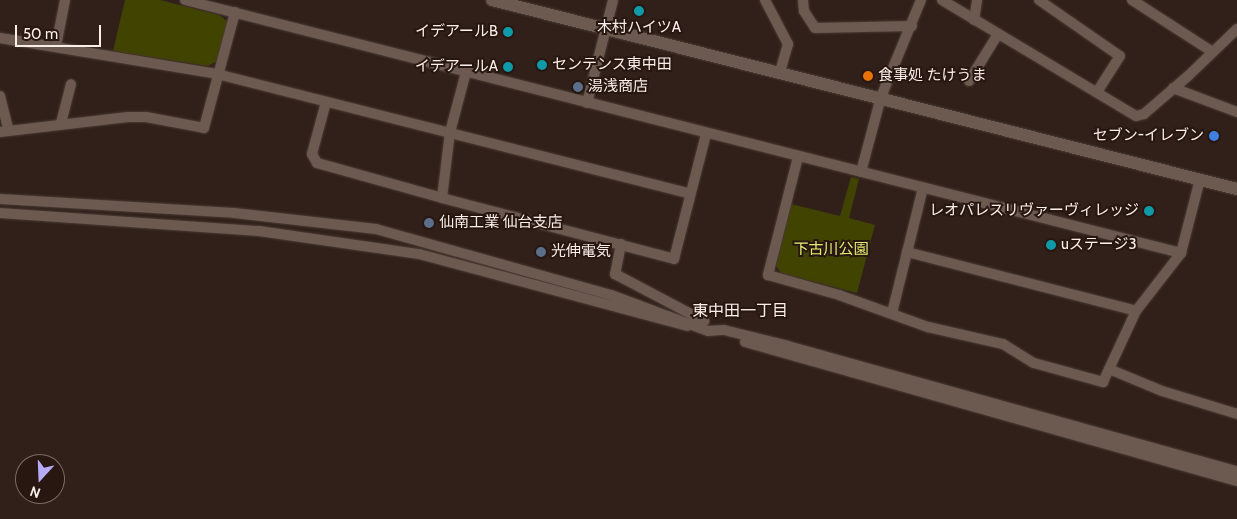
<!DOCTYPE html>
<html>
<head>
<meta charset="utf-8">
<style>
	body { margin:0 }
	#map { position:relative; width:1237px; height:519px; overflow:hidden; background:#312019; font-family:Cabin,"Noto Sans JP",sans-serif }
	div>[style] { position:absolute }
	[style*='--x'] { left:calc(var(--x)*1px); top:calc(var(--y)*1px); width:calc(var(--w)*1px); rotate:calc(var(--a)*1deg) }
	.green>* { inset:0; background:#414300 }
	.roads { filter:drop-shadow(0 0 1px #4a3c36) drop-shadow(0 0 1px #4a3c36) }
	.minor>* { height:10px; margin:-5px; padding:0 5px; transform-origin:5px; border-radius:5px; background:#6c5950 }
	.tertiary>* { height:12px; margin:-6px; padding:0 6px; transform-origin:6px; border-radius:6px; background:#6c5950 }
	.dots>* { width:14px; height:14px; translate:-50% -50%; box-sizing:border-box; border:2px solid #271710; border-radius:50% }
	span { translate:-50% -50%; white-space:nowrap; text-align:center; line-height:1.15; -webkit-text-stroke:4px #271710; paint-order:stroke }
	.poi-label { font-size:15px; color:#faeee9 }
	.right { translate:-100% -50%; text-align:right }
	.left { translate:0 -50%; text-align:left }
	.park-label { font-size:15px; color:#e5eb72 }
	.neighbourhood-label { font-size:16px; color:#faeee9 }
	.north { position:absolute; left:15px; top:454px; width:50px; height:50px; box-sizing:border-box; background:#271710; border:1px solid #7b6d67; border-radius:50%; rotate:200deg; font-size:14px; font-weight:700; line-height:20px; text-align:center; color:#faeee9 }
	.north::after { content:''; display:block; margin:auto; width:18px; height:22px; background:#b7abf8; clip-path:polygon(50% 0,100% 100%,50% 72%,0 100%) }
	.scale { position:absolute; left:15px; top:25px; width:86px; height:22px; box-sizing:border-box; border:2px solid #faeee9; border-top:0; padding-left:6px; font-size:15px; line-height:18px; white-space:nowrap; color:#faeee9; -webkit-text-stroke:4px #271710; paint-order:stroke }
</style>
</head>
<body>
<div id="map">
	<div class="green">
		<i style="clip-path:polygon(125px 0,160px 0,219px 15px,227px 21px,217px 61px,208px 66px,113px 51px)"></i>
		<i style="clip-path:polygon(851px 177px,859px 179px,849px 218px,875px 225px,857px 293px,781px 273px,776px 266px,791px 204px,840px 216px)"></i>
	</div>
	<div class="roads">
		<div class="minor">
			<i style="--x:185;--y:0;--w:1028;--a:14.25"></i>
			<i style="--x:765;--y:0;--w:50;--a:62.4"></i>
			<i style="--x:788;--y:44;--w:29;--a:106"></i>
			<i style="--x:803;--y:0;--w:11;--a:85"></i>
			<i style="--x:804;--y:11;--w:20;--a:57"></i>
			<i style="--x:815;--y:28;--w:97;--a:-1.2"></i>
			<i style="--x:942;--y:0;--w:226;--a:30.9"></i>
			<i style="--x:1136;--y:116;--w:8;--a:-14"></i>
			<i style="--x:1144;--y:114;--w:58;--a:-40.8"></i>
			<i style="--x:1188;--y:76;--w:68;--a:-43.8"></i>
			<i style="--x:1039;--y:0;--w:98;--a:34.7"></i>
			<i style="--x:1120;--y:56;--w:43;--a:122.6"></i>
			<i style="--x:1132;--y:0;--w:94;--a:32.8"></i>
			<i style="--x:974;--y:20;--w:20;--a:-81"></i>
			<i style="--x:0;--y:38;--w:220;--a:9.4"></i>
			<i style="--x:217;--y:74;--w:488;--a:14.2"></i>
			<i style="--x:56;--y:46;--w:47;--a:-78.9"></i>
			<i style="--x:466;--y:72;--w:62;--a:104.9"></i>
			<i style="--x:450;--y:132;--w:66;--a:96.9"></i>
			<i style="--x:442;--y:198;--w:240;--a:14.7"></i>
			<i style="--x:674;--y:259;--w:129;--a:-75.6"></i>
			<i style="--x:969;--y:81;--w:55;--a:-58.3"></i>
			<i style="--x:1173;--y:88;--w:68;--a:20.6"></i>
			<i style="--x:0;--y:96;--w:33;--a:76"></i>
			<i style="--x:326;--y:102;--w:54;--a:105.1"></i>
			<i style="--x:312;--y:154;--w:10;--a:61"></i>
			<i style="--x:317;--y:163;--w:130;--a:15.6"></i>
			<i style="--x:587;--y:103;--w:106;--a:-75.8"></i>
			<i style="--x:61;--y:123;--w:40;--a:-75.6"></i>
			<i style="--x:0;--y:132;--w:129;--a:-6.7"></i>
			<i style="--x:128;--y:117;--w:18;--a:0"></i>
			<i style="--x:146;--y:117;--w:59;--a:10.7"></i>
			<i style="--x:204;--y:128;--w:120;--a:-75"></i>
			<i style="--x:798;--y:157;--w:122;--a:104.3"></i>
			<i style="--x:768;--y:275;--w:74;--a:15.7"></i>
			<i style="--x:839;--y:295;--w:95;--a:19.8"></i>
			<i style="--x:928;--y:327;--w:77;--a:12.8"></i>
			<i style="--x:1003;--y:344;--w:36;--a:32"></i>
			<i style="--x:1034;--y:363;--w:72;--a:15.4"></i>
			<i style="--x:1103;--y:382;--w:78;--a:-65.1"></i>
			<i style="--x:1136;--y:311;--w:73;--a:-52.2"></i>
			<i style="--x:1181;--y:253;--w:76;--a:-75.6"></i>
			<i style="--x:861;--y:172;--w:78;--a:-75.1"></i>
			<i style="--x:881;--y:97;--w:105;--a:-67.6"></i>
			<i style="--x:0;--y:199;--w:234;--a:3.4"></i>
			<i style="--x:234;--y:213;--w:143;--a:6.4"></i>
			<i style="--x:376;--y:229;--w:244;--a:15.7"></i>
			<i style="--x:611;--y:295;--w:103;--a:20.4"></i>
			<i style="--x:708;--y:331;--w:16;--a:-4"></i>
			<i style="--x:724;--y:330;--w:66;--a:14"></i>
			<i style="--x:788;--y:346;--w:466;--a:15.6"></i>
			<i style="--x:0;--y:213;--w:260;--a:4"></i>
			<i style="--x:259;--y:231;--w:162;--a:8.2"></i>
			<i style="--x:419;--y:254;--w:278;--a:15"></i>
			<i style="--x:621;--y:244;--w:31;--a:101"></i>
			<i style="--x:615;--y:274;--w:101;--a:27.8"></i>
			<i style="--x:907;--y:252;--w:236;--a:14.4"></i>
			<i style="--x:892;--y:313;--w:129;--a:-76.1"></i>
			<i style="--x:745;--y:342;--w:511;--a:15.78"></i>
			<i style="--x:1109;--y:369;--w:57;--a:22.5"></i>
			<i style="--x:1162;--y:391;--w:78;--a:17"></i>
		</div>
		<div class="tertiary">
			<i style="--x:492;--y:0;--w:769;--a:14.24"></i>
		</div>
	</div>
	<div class="dots">
		<i style="left:639px;top:11px;background:#0f9aa8"></i>
		<i style="left:508px;top:32px;background:#0f9aa8"></i>
		<i style="left:542px;top:65px;background:#0f9aa8"></i>
		<i style="left:508px;top:67px;background:#0f9aa8"></i>
		<i style="left:868px;top:76px;background:#e8710a"></i>
		<i style="left:578px;top:87px;background:#5c6f8a"></i>
		<i style="left:1214px;top:136px;background:#3f7fe0"></i>
		<i style="left:1149px;top:211px;background:#0f9aa8"></i>
		<i style="left:429px;top:223px;background:#5c6f8a"></i>
		<i style="left:1051px;top:245px;background:#0f9aa8"></i>
		<i style="left:541px;top:252px;background:#5c6f8a"></i>
	</div>
	<div class="poi-label">
		<span style="left:639px;top:28px">木村ハイツA</span>
		<span class="right" style="left:498px;top:32px">イデアールB</span>
		<span class="left" style="left:552px;top:65px">センテンス東中田</span>
		<span class="right" style="left:498px;top:67px">イデアールA</span>
		<span class="left" style="left:878px;top:76px">食事処 たけうま</span>
		<span class="left" style="left:588px;top:87px">湯浅商店</span>
		<span class="right" style="left:1204px;top:136px">セブン-イレブン</span>
		<span class="right" style="left:1139px;top:211px">レオパレスリヴァーヴィレッジ</span>
		<span class="left" style="left:439px;top:223px">仙南工業 仙台支店</span>
		<span class="left" style="left:1061px;top:245px">uステージ3</span>
		<span class="left" style="left:551px;top:252px">光伸電気</span>
	</div>
	<div class="park-label">
		<span style="left:831px;top:250px">下古川公園</span>
	</div>
	<div class="neighbourhood-label">
		<span style="left:740px;top:311px">東中田一丁目</span>
	</div>
	<div class="north">N</div>
	<div class="scale">50 m</div>
</div>
</body>
</html>
